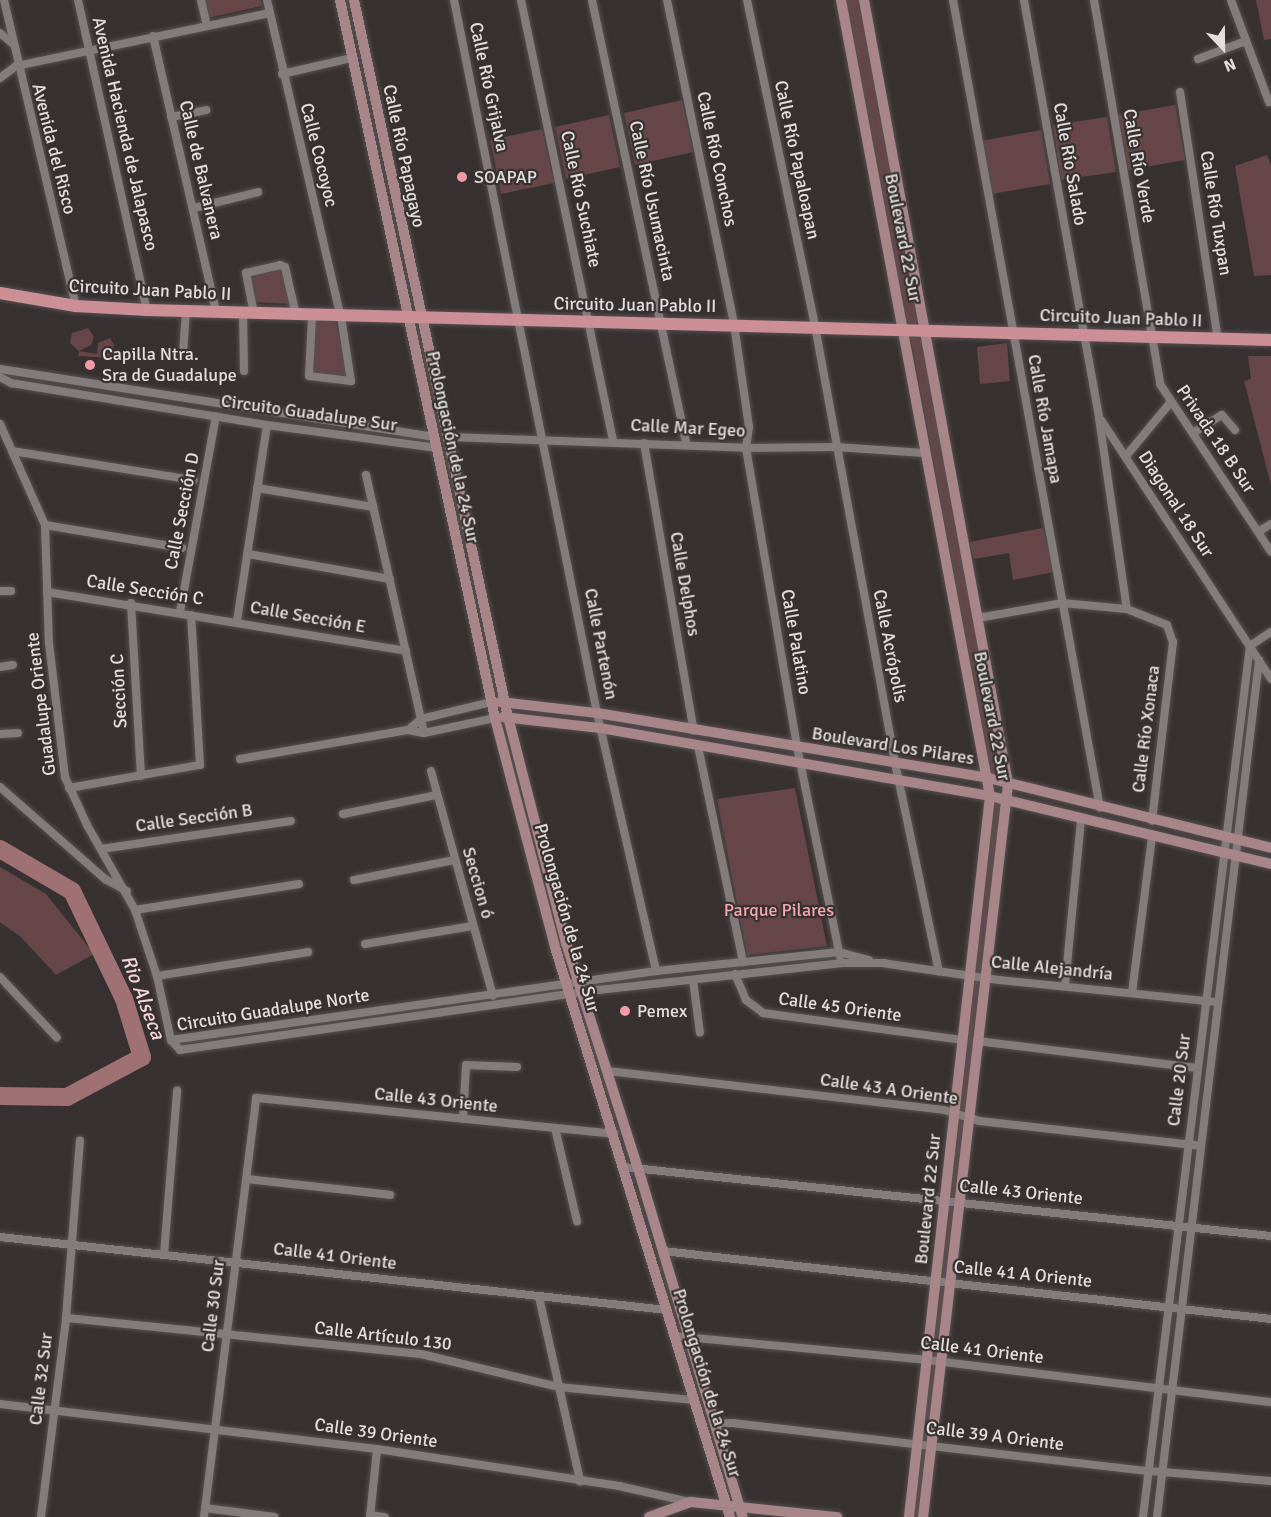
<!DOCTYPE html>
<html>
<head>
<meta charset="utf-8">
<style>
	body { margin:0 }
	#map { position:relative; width:1271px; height:1517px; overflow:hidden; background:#383131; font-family:Signika,sans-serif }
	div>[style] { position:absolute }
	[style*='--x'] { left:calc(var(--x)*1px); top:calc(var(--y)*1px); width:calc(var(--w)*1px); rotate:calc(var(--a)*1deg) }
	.green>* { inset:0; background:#674649 }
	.river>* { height:18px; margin:-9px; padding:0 9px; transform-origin:9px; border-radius:9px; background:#9f7074 }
	.roads { filter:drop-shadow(0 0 2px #565050) drop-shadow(0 0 2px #565050) }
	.street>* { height:8px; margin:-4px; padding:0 4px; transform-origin:4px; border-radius:4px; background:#847c7c }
	.secondary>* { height:10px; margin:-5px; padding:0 5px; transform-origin:5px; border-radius:5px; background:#a78588 }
	.primary>* { height:12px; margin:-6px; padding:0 6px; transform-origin:6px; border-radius:6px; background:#cb8f95 }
	.dots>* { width:16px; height:16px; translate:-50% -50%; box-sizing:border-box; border:3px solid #383131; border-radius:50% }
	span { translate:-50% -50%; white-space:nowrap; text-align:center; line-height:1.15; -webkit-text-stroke:4.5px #383131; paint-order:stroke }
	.street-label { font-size:18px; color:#e2dede }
	.poi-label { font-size:18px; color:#e2dede }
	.left { translate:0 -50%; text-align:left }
	.park-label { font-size:18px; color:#f3a7ae }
	.water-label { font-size:20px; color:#f6d6d8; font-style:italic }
	.north { position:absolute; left:1193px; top:18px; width:60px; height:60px; -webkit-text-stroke:4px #383131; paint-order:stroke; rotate:158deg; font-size:16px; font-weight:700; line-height:24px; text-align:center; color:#e2dede }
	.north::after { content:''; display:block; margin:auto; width:21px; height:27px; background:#e2dede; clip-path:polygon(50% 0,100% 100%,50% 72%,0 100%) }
</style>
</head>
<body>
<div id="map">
	<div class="green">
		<i style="clip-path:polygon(203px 0,261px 0,262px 6px,207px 18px)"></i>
		<i style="clip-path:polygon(841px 0,864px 0,925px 325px,903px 324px)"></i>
		<i style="clip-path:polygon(1256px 0,1271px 0,1271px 39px,1264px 40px)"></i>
		<i style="clip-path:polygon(682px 100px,693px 152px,635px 165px,624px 113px)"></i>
		<i style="clip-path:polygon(1175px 105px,1185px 160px,1128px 170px,1118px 115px)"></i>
		<i style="clip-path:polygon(609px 115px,620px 167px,566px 179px,555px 127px)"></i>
		<i style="clip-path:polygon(1107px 117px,1116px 172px,1061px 180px,1053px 125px)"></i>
		<i style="clip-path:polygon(542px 129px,554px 183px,501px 194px,490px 140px)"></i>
		<i style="clip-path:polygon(1041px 130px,1050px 184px,991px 194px,981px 141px)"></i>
		<i style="clip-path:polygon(1267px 155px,1271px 165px,1271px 275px,1254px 276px,1235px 166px)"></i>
		<i style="clip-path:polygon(283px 266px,291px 304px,253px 302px,247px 274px)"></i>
		<i style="clip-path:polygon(314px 319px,335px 319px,349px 380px,311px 374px)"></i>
		<i style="clip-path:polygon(88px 328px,94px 337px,91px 345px,79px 351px,97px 354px,98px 343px,110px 338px,114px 345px,111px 358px,78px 356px,79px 351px,70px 343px,72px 333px)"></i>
		<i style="clip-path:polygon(910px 335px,921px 336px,1004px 779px,991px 774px)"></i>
		<i style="clip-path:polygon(1007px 343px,1010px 381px,980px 384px,977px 347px)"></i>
		<i style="clip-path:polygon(1248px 356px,1271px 356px,1271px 485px,1244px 381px,1251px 379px)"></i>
		<i style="clip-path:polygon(1043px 528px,1054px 572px,1013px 580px,1009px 553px,974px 559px,969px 542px)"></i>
		<i style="clip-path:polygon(795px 788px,827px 946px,747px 955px,717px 799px)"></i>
		<i style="clip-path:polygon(992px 800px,1004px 802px,919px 1517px,913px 1517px)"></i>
		<i style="clip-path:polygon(0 867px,46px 894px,94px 954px,56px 975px,21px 937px,0 922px)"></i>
	</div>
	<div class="river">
		<i style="--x:0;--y:849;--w:83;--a:30.3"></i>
		<i style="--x:72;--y:891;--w:120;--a:64.3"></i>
		<i style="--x:124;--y:999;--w:61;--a:72.8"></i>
		<i style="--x:142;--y:1057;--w:85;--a:151.9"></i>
		<i style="--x:67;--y:1097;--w:67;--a:-179.1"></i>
	</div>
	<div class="roads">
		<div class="street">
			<i style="--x:4;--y:0;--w:314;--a:76.8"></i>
			<i style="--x:78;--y:0;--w:318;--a:77.5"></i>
			<i style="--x:201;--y:0;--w:26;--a:77"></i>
			<i style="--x:267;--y:0;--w:326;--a:76.9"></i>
			<i style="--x:341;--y:317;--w:65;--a:81.1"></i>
			<i style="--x:351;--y:381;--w:42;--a:-173.2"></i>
			<i style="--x:309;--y:376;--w:60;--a:-87.1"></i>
			<i style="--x:454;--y:0;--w:727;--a:78.66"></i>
			<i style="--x:597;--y:713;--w:265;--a:77.1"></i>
			<i style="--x:521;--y:0;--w:450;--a:78.2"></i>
			<i style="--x:592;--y:0;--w:454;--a:78"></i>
			<i style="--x:667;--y:0;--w:331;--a:78.3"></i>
			<i style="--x:734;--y:324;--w:104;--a:81.7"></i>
			<i style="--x:749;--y:427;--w:21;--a:98"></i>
			<i style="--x:746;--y:448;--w:303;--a:80.3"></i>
			<i style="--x:797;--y:747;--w:214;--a:78.4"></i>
			<i style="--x:747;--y:0;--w:333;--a:78.2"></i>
			<i style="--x:815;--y:326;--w:444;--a:79.6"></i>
			<i style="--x:895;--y:763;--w:213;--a:78.1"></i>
			<i style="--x:953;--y:0;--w:821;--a:79.69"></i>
			<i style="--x:1024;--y:0;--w:425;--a:79.8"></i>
			<i style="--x:1099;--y:418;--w:193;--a:81.7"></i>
			<i style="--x:1094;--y:0;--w:390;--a:80.2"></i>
			<i style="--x:1160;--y:384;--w:201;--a:56.5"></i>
			<i style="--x:1231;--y:0;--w:109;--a:69.6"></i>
			<i style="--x:0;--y:33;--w:16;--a:40"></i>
			<i style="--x:153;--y:36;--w:283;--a:77.1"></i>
			<i style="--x:1198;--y:59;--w:51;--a:-20.6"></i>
			<i style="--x:282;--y:74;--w:72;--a:-12.9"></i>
			<i style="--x:0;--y:78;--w:20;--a:-37"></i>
			<i style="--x:16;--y:66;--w:259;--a:-11.8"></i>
			<i style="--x:1180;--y:92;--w:250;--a:81.3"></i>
			<i style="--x:171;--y:117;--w:36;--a:-11"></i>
			<i style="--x:194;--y:208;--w:66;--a:-14"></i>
			<i style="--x:243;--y:313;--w:58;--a:89"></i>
			<i style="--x:254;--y:314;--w:42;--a:-101"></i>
			<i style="--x:246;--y:273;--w:35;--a:-13"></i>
			<i style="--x:280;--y:265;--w:5;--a:22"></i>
			<i style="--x:285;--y:267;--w:49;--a:77.1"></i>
			<i style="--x:183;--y:353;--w:42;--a:-85.9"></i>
			<i style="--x:0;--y:369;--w:440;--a:8.9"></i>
			<i style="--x:0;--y:377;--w:13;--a:29"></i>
			<i style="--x:11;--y:383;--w:259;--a:9.3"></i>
			<i style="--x:267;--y:425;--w:172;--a:7.7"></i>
			<i style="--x:1101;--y:420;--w:310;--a:56.7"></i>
			<i style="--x:0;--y:424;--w:111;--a:66"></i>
			<i style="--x:45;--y:525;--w:118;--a:88.1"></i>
			<i style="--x:49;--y:643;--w:135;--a:83.2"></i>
			<i style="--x:65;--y:777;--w:53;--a:65.4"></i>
			<i style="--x:87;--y:825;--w:98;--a:60.5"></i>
			<i style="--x:135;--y:910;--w:70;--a:71.6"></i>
			<i style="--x:157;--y:976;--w:66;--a:77.7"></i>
			<i style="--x:171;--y:1040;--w:13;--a:48"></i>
			<i style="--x:180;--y:1050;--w:422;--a:-8.2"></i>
			<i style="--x:598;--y:990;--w:244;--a:-6.3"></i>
			<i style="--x:841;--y:963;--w:44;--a:0"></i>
			<i style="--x:1193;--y:433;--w:34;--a:-32"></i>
			<i style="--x:1222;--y:415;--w:20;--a:49"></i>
			<i style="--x:450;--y:437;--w:296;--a:2.1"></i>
			<i style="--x:746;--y:448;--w:90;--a:-0.6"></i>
			<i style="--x:836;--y:447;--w:88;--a:3.9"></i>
			<i style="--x:644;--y:443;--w:292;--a:80.2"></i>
			<i style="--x:12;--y:451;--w:184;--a:9.1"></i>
			<i style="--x:1126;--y:456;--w:69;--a:-50.3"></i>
			<i style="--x:366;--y:475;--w:264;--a:77.3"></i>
			<i style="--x:257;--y:488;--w:118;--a:9.3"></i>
			<i style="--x:45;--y:525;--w:139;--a:9.5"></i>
			<i style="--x:1258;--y:532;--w:15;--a:-32"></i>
			<i style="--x:248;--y:554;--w:144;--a:10"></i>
			<i style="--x:0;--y:591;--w:11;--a:0"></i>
			<i style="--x:47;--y:592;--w:364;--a:9.3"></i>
			<i style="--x:131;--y:603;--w:173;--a:86.7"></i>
			<i style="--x:180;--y:612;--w:199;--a:-79.6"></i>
			<i style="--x:978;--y:618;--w:85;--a:-10.1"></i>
			<i style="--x:1062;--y:603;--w:65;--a:5.3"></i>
			<i style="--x:1127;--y:609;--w:43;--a:21.8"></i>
			<i style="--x:1167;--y:625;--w:18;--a:71"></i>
			<i style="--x:1173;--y:642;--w:180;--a:96.7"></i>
			<i style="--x:237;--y:621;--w:198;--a:-81.3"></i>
			<i style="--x:0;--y:667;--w:13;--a:-9"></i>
			<i style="--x:408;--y:730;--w:17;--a:-40"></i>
			<i style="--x:421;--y:719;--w:73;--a:-13.5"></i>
			<i style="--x:0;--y:734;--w:18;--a:-3"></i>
			<i style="--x:698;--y:746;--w:221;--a:78.2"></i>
			<i style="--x:240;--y:759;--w:170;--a:-9.8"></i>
			<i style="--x:408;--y:730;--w:16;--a:11"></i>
			<i style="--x:424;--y:733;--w:73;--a:-11.9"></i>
			<i style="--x:431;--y:771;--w:233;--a:74.6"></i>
			<i style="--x:0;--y:787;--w:140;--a:41.2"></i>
			<i style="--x:105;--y:879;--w:25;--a:29"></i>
			<i style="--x:69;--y:788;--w:133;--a:-10"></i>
			<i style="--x:200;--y:765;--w:150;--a:-93.4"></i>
			<i style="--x:343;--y:814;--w:95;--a:-11.5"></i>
			<i style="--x:101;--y:849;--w:192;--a:-8.4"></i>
			<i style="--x:354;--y:880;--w:102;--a:-11.3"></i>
			<i style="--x:135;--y:910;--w:166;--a:-9"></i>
			<i style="--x:365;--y:944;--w:109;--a:-9.5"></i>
			<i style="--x:882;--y:963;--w:118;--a:8.3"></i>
			<i style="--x:999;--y:980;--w:219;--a:5.8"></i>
			<i style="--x:735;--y:974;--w:28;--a:67"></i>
			<i style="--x:746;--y:1000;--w:21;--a:37"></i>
			<i style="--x:763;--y:1013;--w:202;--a:7.7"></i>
			<i style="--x:157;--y:976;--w:153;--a:-9"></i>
			<i style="--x:0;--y:977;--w:83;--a:46.9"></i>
			<i style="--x:693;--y:980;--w:53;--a:82.5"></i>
			<i style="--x:1065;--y:986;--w:167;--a:-84.5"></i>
			<i style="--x:1132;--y:993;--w:158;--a:-82.7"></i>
			<i style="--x:171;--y:1040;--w:490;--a:-8.1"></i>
			<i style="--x:656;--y:971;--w:184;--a:-5.9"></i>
			<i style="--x:839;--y:952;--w:31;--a:15"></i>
			<i style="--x:977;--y:1041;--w:222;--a:7"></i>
			<i style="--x:608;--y:1071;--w:338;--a:6.6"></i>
			<i style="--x:944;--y:1110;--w:37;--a:17"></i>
			<i style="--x:979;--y:1121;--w:223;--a:6.4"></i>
			<i style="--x:463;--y:1119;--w:54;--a:-86.8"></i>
			<i style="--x:466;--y:1065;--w:51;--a:2.2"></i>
			<i style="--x:555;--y:1128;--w:96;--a:76.7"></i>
			<i style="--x:624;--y:1167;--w:651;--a:6.09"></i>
			<i style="--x:246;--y:1179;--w:145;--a:6.3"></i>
			<i style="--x:0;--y:1237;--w:671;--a:6.25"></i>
			<i style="--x:663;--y:1251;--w:612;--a:6.38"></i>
			<i style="--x:164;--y:1254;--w:164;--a:-85.4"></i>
			<i style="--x:539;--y:1297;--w:189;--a:77.4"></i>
			<i style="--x:66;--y:1318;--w:357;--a:5.8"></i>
			<i style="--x:421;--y:1354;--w:141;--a:13.5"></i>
			<i style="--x:558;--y:1387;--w:137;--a:5.5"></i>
			<i style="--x:674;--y:1336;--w:254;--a:5.4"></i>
			<i style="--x:927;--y:1360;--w:347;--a:7"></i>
			<i style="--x:0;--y:1404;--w:380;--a:6.8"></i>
			<i style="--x:377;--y:1449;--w:245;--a:8.7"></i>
			<i style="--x:619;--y:1486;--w:73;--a:12.7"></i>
			<i style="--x:715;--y:1424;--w:17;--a:-3"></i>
			<i style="--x:732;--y:1423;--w:421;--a:6.6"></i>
			<i style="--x:1150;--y:1471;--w:121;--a:4.7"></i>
			<i style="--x:205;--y:1508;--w:70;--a:7.4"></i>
			<i style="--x:370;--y:1515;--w:15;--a:8"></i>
			<i style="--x:41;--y:1517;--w:201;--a:-82.8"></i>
			<i style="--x:66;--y:1318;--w:178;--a:-85.5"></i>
			<i style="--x:204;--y:1517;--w:422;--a:-82.9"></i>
			<i style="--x:256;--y:1098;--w:360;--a:5.7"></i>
			<i style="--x:370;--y:1517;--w:68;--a:-84.1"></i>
			<i style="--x:1143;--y:1517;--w:878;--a:-83"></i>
			<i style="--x:1250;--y:646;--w:25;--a:-34"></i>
			<i style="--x:1157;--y:1517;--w:863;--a:-83.21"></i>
		</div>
		<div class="secondary">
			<i style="--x:340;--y:0;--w:735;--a:77.82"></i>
			<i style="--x:495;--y:718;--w:237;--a:75.3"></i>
			<i style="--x:555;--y:947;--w:596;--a:72.93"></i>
			<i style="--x:354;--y:0;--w:733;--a:77.88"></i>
			<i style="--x:508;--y:717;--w:233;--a:75.6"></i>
			<i style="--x:566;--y:943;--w:236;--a:72.3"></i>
			<i style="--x:638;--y:1168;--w:364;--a:73.3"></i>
			<i style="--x:841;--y:0;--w:810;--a:79.4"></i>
			<i style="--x:990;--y:796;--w:726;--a:96.41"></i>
			<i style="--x:864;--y:0;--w:797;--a:79.59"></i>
			<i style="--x:1008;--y:784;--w:738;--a:96.61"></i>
			<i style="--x:500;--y:702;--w:98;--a:6.5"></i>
			<i style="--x:597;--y:713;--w:397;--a:9.4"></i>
			<i style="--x:989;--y:778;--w:291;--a:13.9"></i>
			<i style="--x:503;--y:717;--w:98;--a:6.5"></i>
			<i style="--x:600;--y:728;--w:396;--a:9.9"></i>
			<i style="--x:990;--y:796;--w:289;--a:13.6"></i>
			<i style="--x:649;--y:1517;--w:45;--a:-19.7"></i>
			<i style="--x:691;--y:1502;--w:147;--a:5.9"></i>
		</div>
		<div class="primary">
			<i style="--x:0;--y:293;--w:77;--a:9.7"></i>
			<i style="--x:76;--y:306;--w:71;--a:3.2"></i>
			<i style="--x:147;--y:310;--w:1124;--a:1.53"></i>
		</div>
	</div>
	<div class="dots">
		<i style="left:462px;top:177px;background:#f49aa4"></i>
		<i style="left:90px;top:365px;background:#f49aa4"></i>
		<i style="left:625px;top:1011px;background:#f49aa4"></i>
	</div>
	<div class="street-label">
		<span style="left:489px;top:87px;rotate:78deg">Calle Río Grijalva</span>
		<span style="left:125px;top:134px;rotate:77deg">Avenida Hacienda de Jalapasco</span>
		<span style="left:54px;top:149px;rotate:76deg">Avenida del Risco</span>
		<span style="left:319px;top:155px;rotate:76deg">Calle Cocoyoc</span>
		<span style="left:404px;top:156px;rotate:78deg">Calle Río Papagayo</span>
		<span style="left:717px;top:159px;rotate:78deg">Calle Río Conchos</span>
		<span style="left:797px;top:160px;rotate:78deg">Calle Río Papaloapan</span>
		<span style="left:1070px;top:164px;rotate:80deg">Calle Río Salado</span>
		<span style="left:1139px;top:166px;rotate:80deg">Calle Río Verde</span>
		<span style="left:201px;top:170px;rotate:77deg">Calle de Balvanera</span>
		<span style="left:581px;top:199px;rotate:78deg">Calle Río Suchiate</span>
		<span style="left:652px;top:201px;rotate:78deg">Calle Río Usumacinta</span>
		<span style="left:1216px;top:213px;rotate:81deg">Calle Río Tuxpan</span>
		<span style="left:903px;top:238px;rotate:79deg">Boulevard 22 Sur</span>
		<span style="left:150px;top:290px;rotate:3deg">Circuito Juan Pablo II</span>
		<span style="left:635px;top:305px;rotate:1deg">Circuito Juan Pablo II</span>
		<span style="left:1121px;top:318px;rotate:2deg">Circuito Juan Pablo II</span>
		<span style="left:309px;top:413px;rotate:8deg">Circuito Guadalupe Sur</span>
		<span style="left:1045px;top:419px;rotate:80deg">Calle Río Jamapa</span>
		<span style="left:688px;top:428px;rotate:3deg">Calle Mar Egeo</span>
		<span style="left:1216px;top:439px;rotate:56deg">Privada 18 B Sur</span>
		<span style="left:453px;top:447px;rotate:78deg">Prolongación de la 24 Sur</span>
		<span style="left:1176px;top:504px;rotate:57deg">Diagonal 18 Sur</span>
		<span style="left:182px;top:511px;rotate:-79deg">Calle Sección D</span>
		<span style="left:685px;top:584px;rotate:80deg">Calle Delphos</span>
		<span style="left:145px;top:590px;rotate:9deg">Calle Sección C</span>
		<span style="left:308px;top:617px;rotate:10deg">Calle Sección E</span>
		<span style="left:796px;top:642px;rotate:80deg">Calle Palatino</span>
		<span style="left:601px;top:644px;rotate:79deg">Calle Partenón</span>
		<span style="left:890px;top:646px;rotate:79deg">Calle Acrópolis</span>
		<span style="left:119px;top:691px;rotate:-93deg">Sección C</span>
		<span style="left:41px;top:704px;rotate:-97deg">Guadalupe Oriente</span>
		<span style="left:992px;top:716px;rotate:79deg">Boulevard 22 Sur</span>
		<span style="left:1146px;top:729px;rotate:-83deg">Calle Río Xonaca</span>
		<span style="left:893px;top:746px;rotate:9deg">Boulevard Los Pilares</span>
		<span style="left:194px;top:818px;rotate:-8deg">Calle Sección B</span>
		<span style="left:478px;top:883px;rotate:74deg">Seccion ó</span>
		<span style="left:567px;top:918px;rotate:74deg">Prolongación de la 24 Sur</span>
		<span style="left:1052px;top:968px;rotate:6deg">Calle Alejandría</span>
		<span style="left:840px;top:1007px;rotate:8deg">Calle 45 Oriente</span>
		<span style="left:273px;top:1010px;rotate:-9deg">Circuito Guadalupe Norte</span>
		<span style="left:1179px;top:1080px;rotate:-83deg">Calle 20 Sur</span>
		<span style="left:889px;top:1089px;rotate:8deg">Calle 43 A Oriente</span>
		<span style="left:436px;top:1100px;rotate:6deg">Calle 43 Oriente</span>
		<span style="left:1021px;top:1192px;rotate:6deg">Calle 43 Oriente</span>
		<span style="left:928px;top:1199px;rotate:-84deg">Boulevard 22 Sur</span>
		<span style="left:335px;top:1256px;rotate:7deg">Calle 41 Oriente</span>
		<span style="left:1023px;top:1274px;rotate:6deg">Calle 41 A Oriente</span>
		<span style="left:213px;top:1306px;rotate:-83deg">Calle 30 Sur</span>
		<span style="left:383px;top:1336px;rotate:7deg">Calle Artículo 130</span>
		<span style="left:982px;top:1350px;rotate:7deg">Calle 41 Oriente</span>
		<span style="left:41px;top:1379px;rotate:-83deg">Calle 32 Sur</span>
		<span style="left:707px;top:1383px;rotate:73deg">Prolongación de la 24 Sur</span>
		<span style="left:376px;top:1433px;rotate:8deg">Calle 39 Oriente</span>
		<span style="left:995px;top:1436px;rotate:7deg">Calle 39 A Oriente</span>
	</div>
	<div class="poi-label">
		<span class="left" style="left:474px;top:177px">SOAPAP</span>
		<span class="left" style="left:102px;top:365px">Capilla Ntra.<br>Sra de Guadalupe</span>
		<span class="left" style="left:637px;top:1011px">Pemex</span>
	</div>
	<div class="park-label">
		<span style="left:779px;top:910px">Parque Pilares</span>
	</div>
	<div class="water-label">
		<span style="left:143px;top:997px;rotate:69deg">Rio Alseca</span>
	</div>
	<div class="north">N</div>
</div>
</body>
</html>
